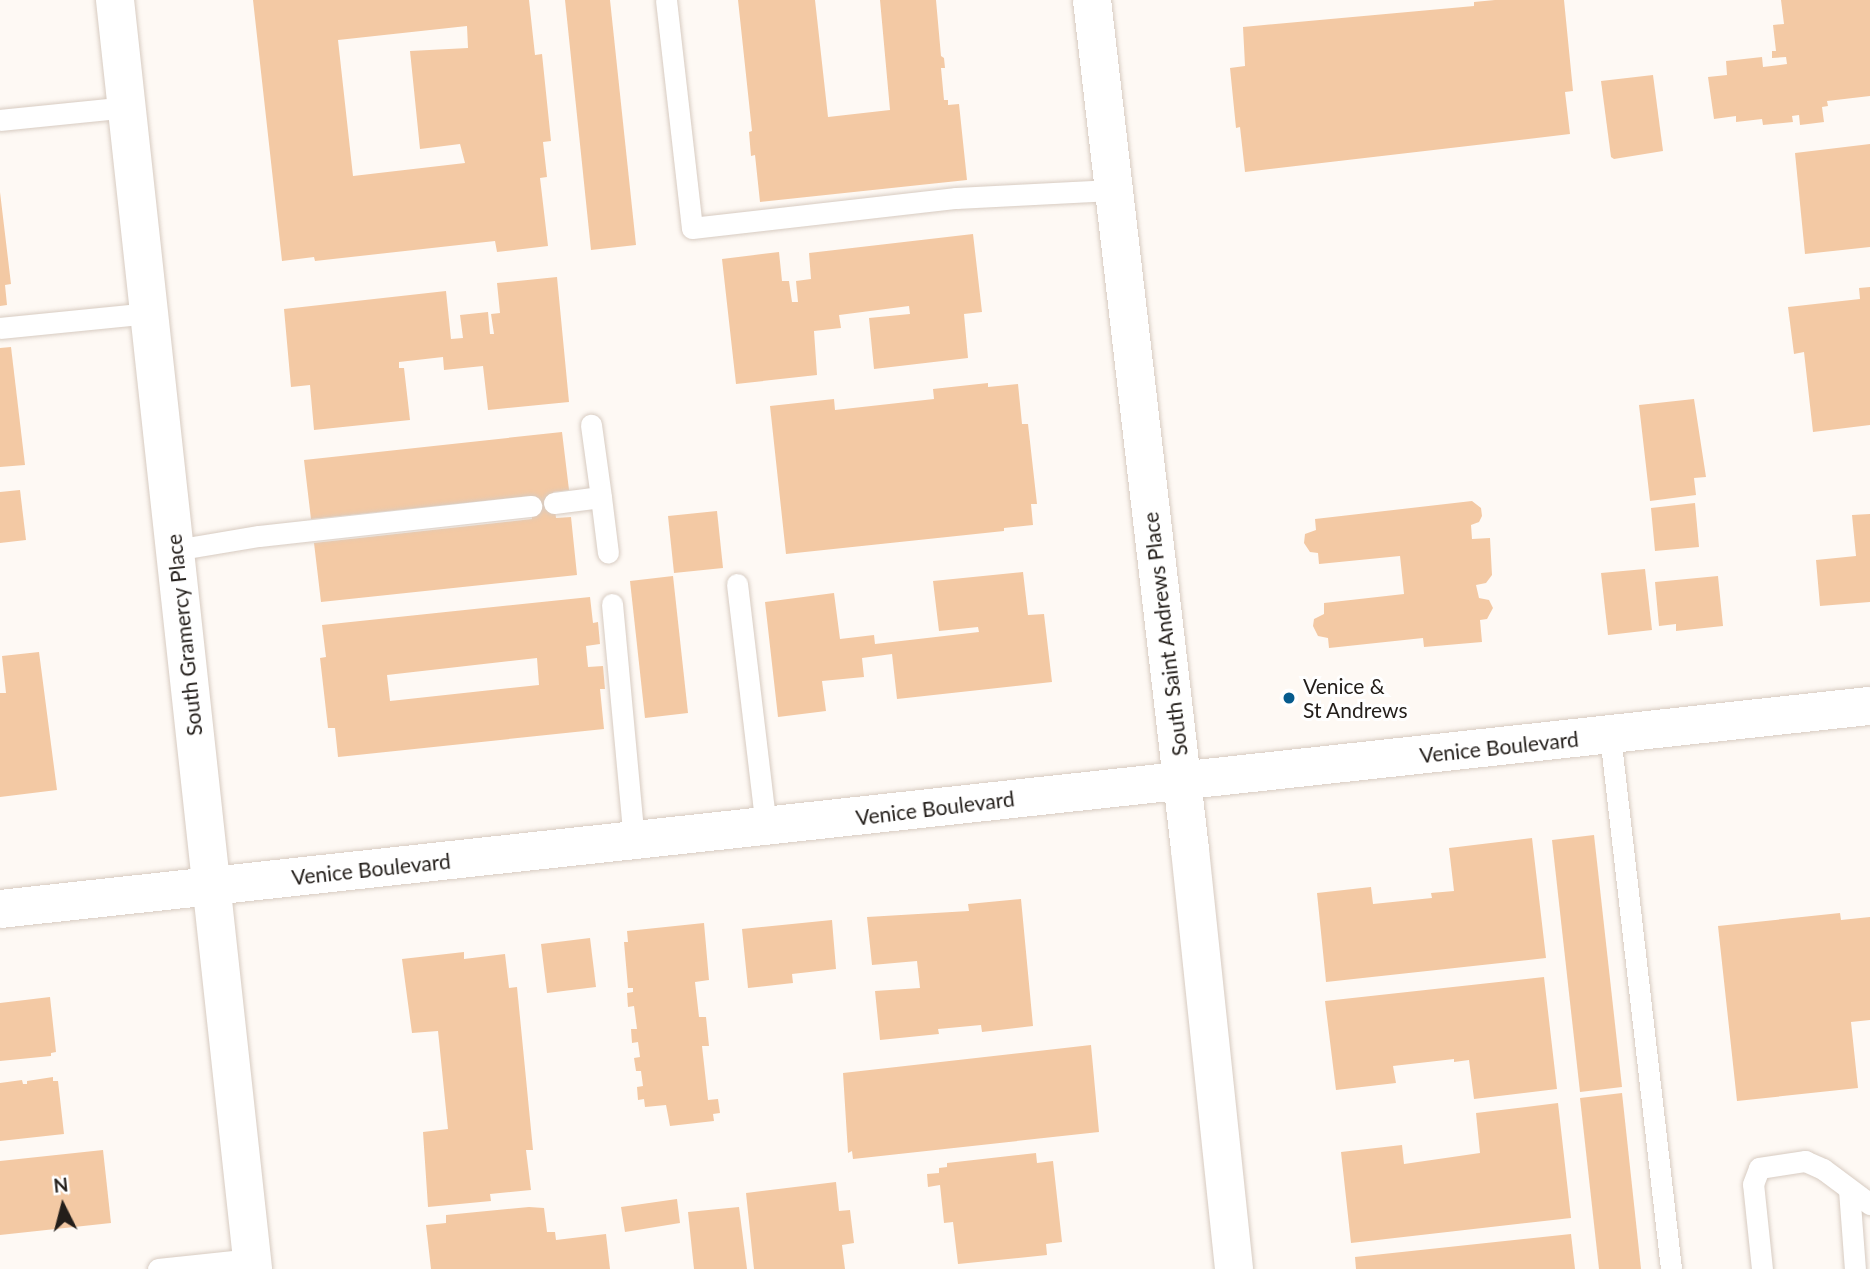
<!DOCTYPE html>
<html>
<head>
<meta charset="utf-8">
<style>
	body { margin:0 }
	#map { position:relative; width:1870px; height:1269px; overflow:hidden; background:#fef9f4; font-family:Lato,sans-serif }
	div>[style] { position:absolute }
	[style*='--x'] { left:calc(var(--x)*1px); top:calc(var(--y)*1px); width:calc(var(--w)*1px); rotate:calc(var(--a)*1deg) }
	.building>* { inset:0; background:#f3c9a4 }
	.roads { filter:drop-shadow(0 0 2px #d7cbc1) drop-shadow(0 0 2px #d7cbc1) }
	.lane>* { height:21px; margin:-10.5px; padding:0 10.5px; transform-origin:10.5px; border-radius:10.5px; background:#fff }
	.street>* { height:38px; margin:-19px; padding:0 19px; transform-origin:19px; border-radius:19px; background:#fff }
	.secondary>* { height:38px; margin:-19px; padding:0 19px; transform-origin:19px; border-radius:19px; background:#fff }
	.dots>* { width:19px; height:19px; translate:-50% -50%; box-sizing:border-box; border:4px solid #fff; border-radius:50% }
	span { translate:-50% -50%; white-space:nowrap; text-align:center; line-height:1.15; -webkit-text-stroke:6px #fff; paint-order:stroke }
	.street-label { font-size:21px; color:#231e1a }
	.poi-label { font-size:21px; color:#231e1a }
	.left { translate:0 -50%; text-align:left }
	.north { position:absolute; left:28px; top:1171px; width:70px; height:70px; -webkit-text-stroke:5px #fff; paint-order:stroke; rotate:354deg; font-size:19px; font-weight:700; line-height:28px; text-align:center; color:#231e1a }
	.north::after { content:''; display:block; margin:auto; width:24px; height:32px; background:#231e1a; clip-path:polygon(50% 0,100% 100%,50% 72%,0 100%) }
</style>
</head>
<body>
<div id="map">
	<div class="building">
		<i style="clip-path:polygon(evenodd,253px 0,529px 0,535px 55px,542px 54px,551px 141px,543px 142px,547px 177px,540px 178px,548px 246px,497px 252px,495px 241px,315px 261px,314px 257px,282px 261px,253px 0,467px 26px,468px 48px,410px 51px,420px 149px,460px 144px,465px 163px,353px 176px,338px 40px,467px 26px)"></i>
		<i style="clip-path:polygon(565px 0,610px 0,636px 245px,591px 250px)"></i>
		<i style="clip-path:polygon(738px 0,815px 0,828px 117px,890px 110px,880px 0,936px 0,941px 56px,944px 58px,945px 68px,941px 68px,944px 100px,948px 100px,948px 105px,959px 104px,967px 180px,760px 202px,755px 155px,751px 156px,749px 132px,752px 131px)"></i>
		<i style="clip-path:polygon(1495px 0,1564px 0,1573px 91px,1565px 92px,1570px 134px,1245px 172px,1240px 127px,1236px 128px,1230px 68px,1245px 66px,1243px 27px,1474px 6px,1474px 2px)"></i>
		<i style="clip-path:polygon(1781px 0,1870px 0,1870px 96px,1827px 101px,1828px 106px,1822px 107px,1824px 122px,1800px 125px,1799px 115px,1792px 116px,1793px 122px,1763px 125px,1762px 119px,1736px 122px,1736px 116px,1714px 119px,1708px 77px,1727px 75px,1726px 61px,1762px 57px,1763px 67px,1787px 64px,1786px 57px,1772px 58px,1772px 51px,1776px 51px,1773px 25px,1784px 24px)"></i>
		<i style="clip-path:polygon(1653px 75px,1663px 151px,1614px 159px,1611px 157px,1601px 81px)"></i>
		<i style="clip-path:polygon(1870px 144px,1870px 247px,1805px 254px,1795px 153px)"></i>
		<i style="clip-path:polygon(0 192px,11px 284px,5px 285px,7px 305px,0 306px)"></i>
		<i style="clip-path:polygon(973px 234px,982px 312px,964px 314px,968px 358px,874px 369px,869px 318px,910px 314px,909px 306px,839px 315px,841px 328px,814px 331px,817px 375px,736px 384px,722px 259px,779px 252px,782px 281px,789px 281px,792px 302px,798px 302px,796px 281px,811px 279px,809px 253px)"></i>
		<i style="clip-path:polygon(557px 277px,569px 402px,488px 410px,483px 366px,444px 370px,443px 357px,399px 362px,399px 368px,404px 368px,410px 420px,314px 430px,310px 385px,291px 387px,284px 309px,446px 291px,451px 339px,463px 338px,460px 315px,488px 312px,490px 334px,494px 334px,491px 314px,500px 313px,497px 283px)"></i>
		<i style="clip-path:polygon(1870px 287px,1870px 425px,1813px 432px,1804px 352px,1794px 354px,1788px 307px,1860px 299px,1859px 288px)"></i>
		<i style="clip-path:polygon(11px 347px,25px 465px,0 467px,0 348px)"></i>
		<i style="clip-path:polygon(988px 383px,988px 387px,1018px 384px,1022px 424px,1028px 424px,1037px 504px,1031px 504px,1033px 525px,1004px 528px,1004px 531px,786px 554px,770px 406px,834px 399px,835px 410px,934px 399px,933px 389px)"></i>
		<i style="clip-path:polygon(1694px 399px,1706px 477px,1694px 478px,1696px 495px,1650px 501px,1639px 405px)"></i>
		<i style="clip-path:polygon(562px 432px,569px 490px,553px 492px,556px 518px,571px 517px,577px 575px,321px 602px,314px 543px,532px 519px,530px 496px,311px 519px,304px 460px)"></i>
		<i style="clip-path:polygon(20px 490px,26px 540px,0 543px,0 492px)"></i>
		<i style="clip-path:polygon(1472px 501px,1481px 508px,1482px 516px,1479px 522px,1471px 525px,1472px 539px,1490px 538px,1492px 575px,1486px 583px,1476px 585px,1479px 598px,1489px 600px,1493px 608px,1487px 619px,1480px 620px,1482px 642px,1424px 647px,1423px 638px,1329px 648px,1328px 638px,1318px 636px,1313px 626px,1314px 619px,1324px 614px,1324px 603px,1404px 594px,1400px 556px,1319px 564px,1318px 553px,1310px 552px,1304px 543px,1305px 534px,1316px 530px,1315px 519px)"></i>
		<i style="clip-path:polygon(1695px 503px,1699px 547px,1655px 551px,1651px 508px)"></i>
		<i style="clip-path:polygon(717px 511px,723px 568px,674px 573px,668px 516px)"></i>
		<i style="clip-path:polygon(1870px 514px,1870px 602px,1820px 606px,1816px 560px,1856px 556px,1852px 515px)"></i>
		<i style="clip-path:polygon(1645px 569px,1652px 630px,1608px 635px,1601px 573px)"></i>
		<i style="clip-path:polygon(1023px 572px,1028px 615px,1044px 614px,1052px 682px,897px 699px,892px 654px,862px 658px,864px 677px,822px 681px,826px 711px,778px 717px,765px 602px,834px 593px,840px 639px,874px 635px,875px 644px,979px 632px,978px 627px,939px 631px,933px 581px)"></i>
		<i style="clip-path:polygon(673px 576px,688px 713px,645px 718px,630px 581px)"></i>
		<i style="clip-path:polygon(1718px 576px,1723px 626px,1676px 631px,1676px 624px,1659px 626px,1655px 582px)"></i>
		<i style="clip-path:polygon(evenodd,590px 597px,593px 623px,598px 622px,600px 644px,586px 646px,588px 667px,603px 666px,605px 689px,600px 689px,604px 729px,338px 757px,335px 728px,328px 728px,320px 658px,326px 657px,322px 625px,590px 597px,537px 658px,539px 685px,390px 701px,387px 675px,537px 658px)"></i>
		<i style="clip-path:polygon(39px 652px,57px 790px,0 797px,0 693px,6px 693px,2px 656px)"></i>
		<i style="clip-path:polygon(1594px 835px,1622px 1087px,1580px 1092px,1552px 840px)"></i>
		<i style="clip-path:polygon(1532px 838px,1546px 958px,1326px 982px,1317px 893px,1371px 887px,1373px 904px,1432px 898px,1431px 893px,1454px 891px,1449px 848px)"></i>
		<i style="clip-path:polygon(1021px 899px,1033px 1026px,982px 1032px,981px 1025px,938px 1029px,939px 1034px,880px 1040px,875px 991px,920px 988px,917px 961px,872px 965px,867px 917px,969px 911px,968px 904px)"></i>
		<i style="clip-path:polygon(1840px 913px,1841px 920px,1870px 917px,1870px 1020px,1851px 1022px,1858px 1088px,1737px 1101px,1718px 926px)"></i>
		<i style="clip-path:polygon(832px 920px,836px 969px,792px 974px,793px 983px,748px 988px,742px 929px)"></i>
		<i style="clip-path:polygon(704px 923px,709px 980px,695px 982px,699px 1017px,706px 1017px,709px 1046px,702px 1046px,708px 1100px,718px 1099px,720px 1113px,713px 1114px,714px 1121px,670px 1126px,666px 1105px,645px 1107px,644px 1099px,638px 1100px,637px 1087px,643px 1086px,641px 1071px,636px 1071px,634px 1058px,640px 1057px,638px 1042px,632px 1043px,631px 1029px,637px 1029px,634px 1006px,628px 1007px,627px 993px,633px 992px,633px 988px,628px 988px,624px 942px,628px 942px,627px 931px)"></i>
		<i style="clip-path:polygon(590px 938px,596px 987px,547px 993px,541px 944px)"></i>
		<i style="clip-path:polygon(464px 952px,464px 959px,505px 954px,509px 988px,517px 987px,533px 1150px,526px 1150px,531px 1190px,490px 1194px,491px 1201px,428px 1207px,423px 1132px,448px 1129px,438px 1031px,412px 1033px,402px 959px)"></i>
		<i style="clip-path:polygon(1544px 977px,1557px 1089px,1474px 1099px,1469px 1060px,1454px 1062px,1454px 1059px,1393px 1066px,1396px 1083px,1336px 1090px,1325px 1001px)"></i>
		<i style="clip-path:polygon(50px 997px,56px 1052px,51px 1053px,51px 1056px,0 1061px,0 1003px)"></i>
		<i style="clip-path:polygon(1091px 1045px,1099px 1132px,853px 1159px,852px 1151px,848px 1153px,843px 1073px)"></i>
		<i style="clip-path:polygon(53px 1077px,53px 1081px,58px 1081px,64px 1134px,0 1141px,0 1083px,22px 1080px,23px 1084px,27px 1084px,27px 1081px)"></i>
		<i style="clip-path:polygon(1622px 1093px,1641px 1269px,1599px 1269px,1580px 1098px)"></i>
		<i style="clip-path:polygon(1558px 1103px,1571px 1218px,1351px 1243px,1341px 1152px,1402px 1145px,1404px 1164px,1480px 1153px,1476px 1113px)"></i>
		<i style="clip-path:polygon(103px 1150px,111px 1223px,0 1235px,0 1161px)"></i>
		<i style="clip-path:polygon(1036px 1153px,1037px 1163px,1053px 1161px,1062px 1242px,1046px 1244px,1047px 1255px,958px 1264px,953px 1222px,944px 1223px,940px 1185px,928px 1187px,927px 1174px,939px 1173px,939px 1168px,947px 1167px,947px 1163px)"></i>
		<i style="clip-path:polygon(836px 1182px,839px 1211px,850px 1210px,854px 1243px,842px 1245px,845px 1269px,754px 1269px,746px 1193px)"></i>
		<i style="clip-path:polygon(677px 1199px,680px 1223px,625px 1232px,621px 1207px)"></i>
		<i style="clip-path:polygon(529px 1207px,544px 1208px,547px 1232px,555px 1232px,556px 1240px,606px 1234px,610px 1269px,431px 1269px,426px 1225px,446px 1223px,446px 1215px)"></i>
		<i style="clip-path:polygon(739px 1207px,747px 1269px,694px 1269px,688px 1212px)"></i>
		<i style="clip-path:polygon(1571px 1234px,1575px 1269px,1356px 1269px,1355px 1257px)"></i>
	</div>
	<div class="roads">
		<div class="lane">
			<i style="--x:666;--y:0;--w:229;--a:83.5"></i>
			<i style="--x:692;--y:228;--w:266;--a:-6.5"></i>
			<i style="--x:956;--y:198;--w:156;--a:-2.9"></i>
			<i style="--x:0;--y:120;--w:128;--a:-5.8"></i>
			<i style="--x:0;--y:328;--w:150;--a:-5.7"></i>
			<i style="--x:601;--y:497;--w:56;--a:82.9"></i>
			<i style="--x:554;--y:503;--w:47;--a:-7.3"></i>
			<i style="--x:601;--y:497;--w:73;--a:-97.9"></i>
			<i style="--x:175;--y:550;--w:85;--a:-9.5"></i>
			<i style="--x:259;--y:536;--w:274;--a:-6.3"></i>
			<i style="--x:737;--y:584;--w:245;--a:83.2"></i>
			<i style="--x:612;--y:604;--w:239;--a:84.7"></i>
			<i style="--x:1610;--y:735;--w:537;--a:83.48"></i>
			<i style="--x:1849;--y:1190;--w:79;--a:85.7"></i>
			<i style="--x:158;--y:1269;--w:95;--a:-6.1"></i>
			<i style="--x:1762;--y:1269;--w:85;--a:-96"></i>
			<i style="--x:1753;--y:1184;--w:17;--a:-69"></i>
			<i style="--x:1759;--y:1168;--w:47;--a:-8.7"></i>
			<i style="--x:1805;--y:1161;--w:20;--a:24"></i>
			<i style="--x:1823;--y:1169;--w:59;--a:36.7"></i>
		</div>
		<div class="street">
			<i style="--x:115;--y:0;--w:1276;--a:83.79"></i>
			<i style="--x:1092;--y:0;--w:856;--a:83.42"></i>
			<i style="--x:1190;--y:850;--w:421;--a:84"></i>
		</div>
		<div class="secondary">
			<i style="--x:0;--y:909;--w:1881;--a:-6.2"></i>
		</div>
	</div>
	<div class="dots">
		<i style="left:1289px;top:698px;background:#065b8d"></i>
	</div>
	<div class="street-label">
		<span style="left:1165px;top:634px;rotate:-97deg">South Saint Andrews Place</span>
		<span style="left:184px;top:635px;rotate:-96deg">South Gramercy Place</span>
		<span style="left:1499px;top:747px;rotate:-6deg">Venice Boulevard</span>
		<span style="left:935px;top:808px;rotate:-7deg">Venice Boulevard</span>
		<span style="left:371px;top:869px;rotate:-6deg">Venice Boulevard</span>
	</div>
	<div class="poi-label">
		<span class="left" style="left:1303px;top:698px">Venice &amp;<br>St Andrews</span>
	</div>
	<div class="north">N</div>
</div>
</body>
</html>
